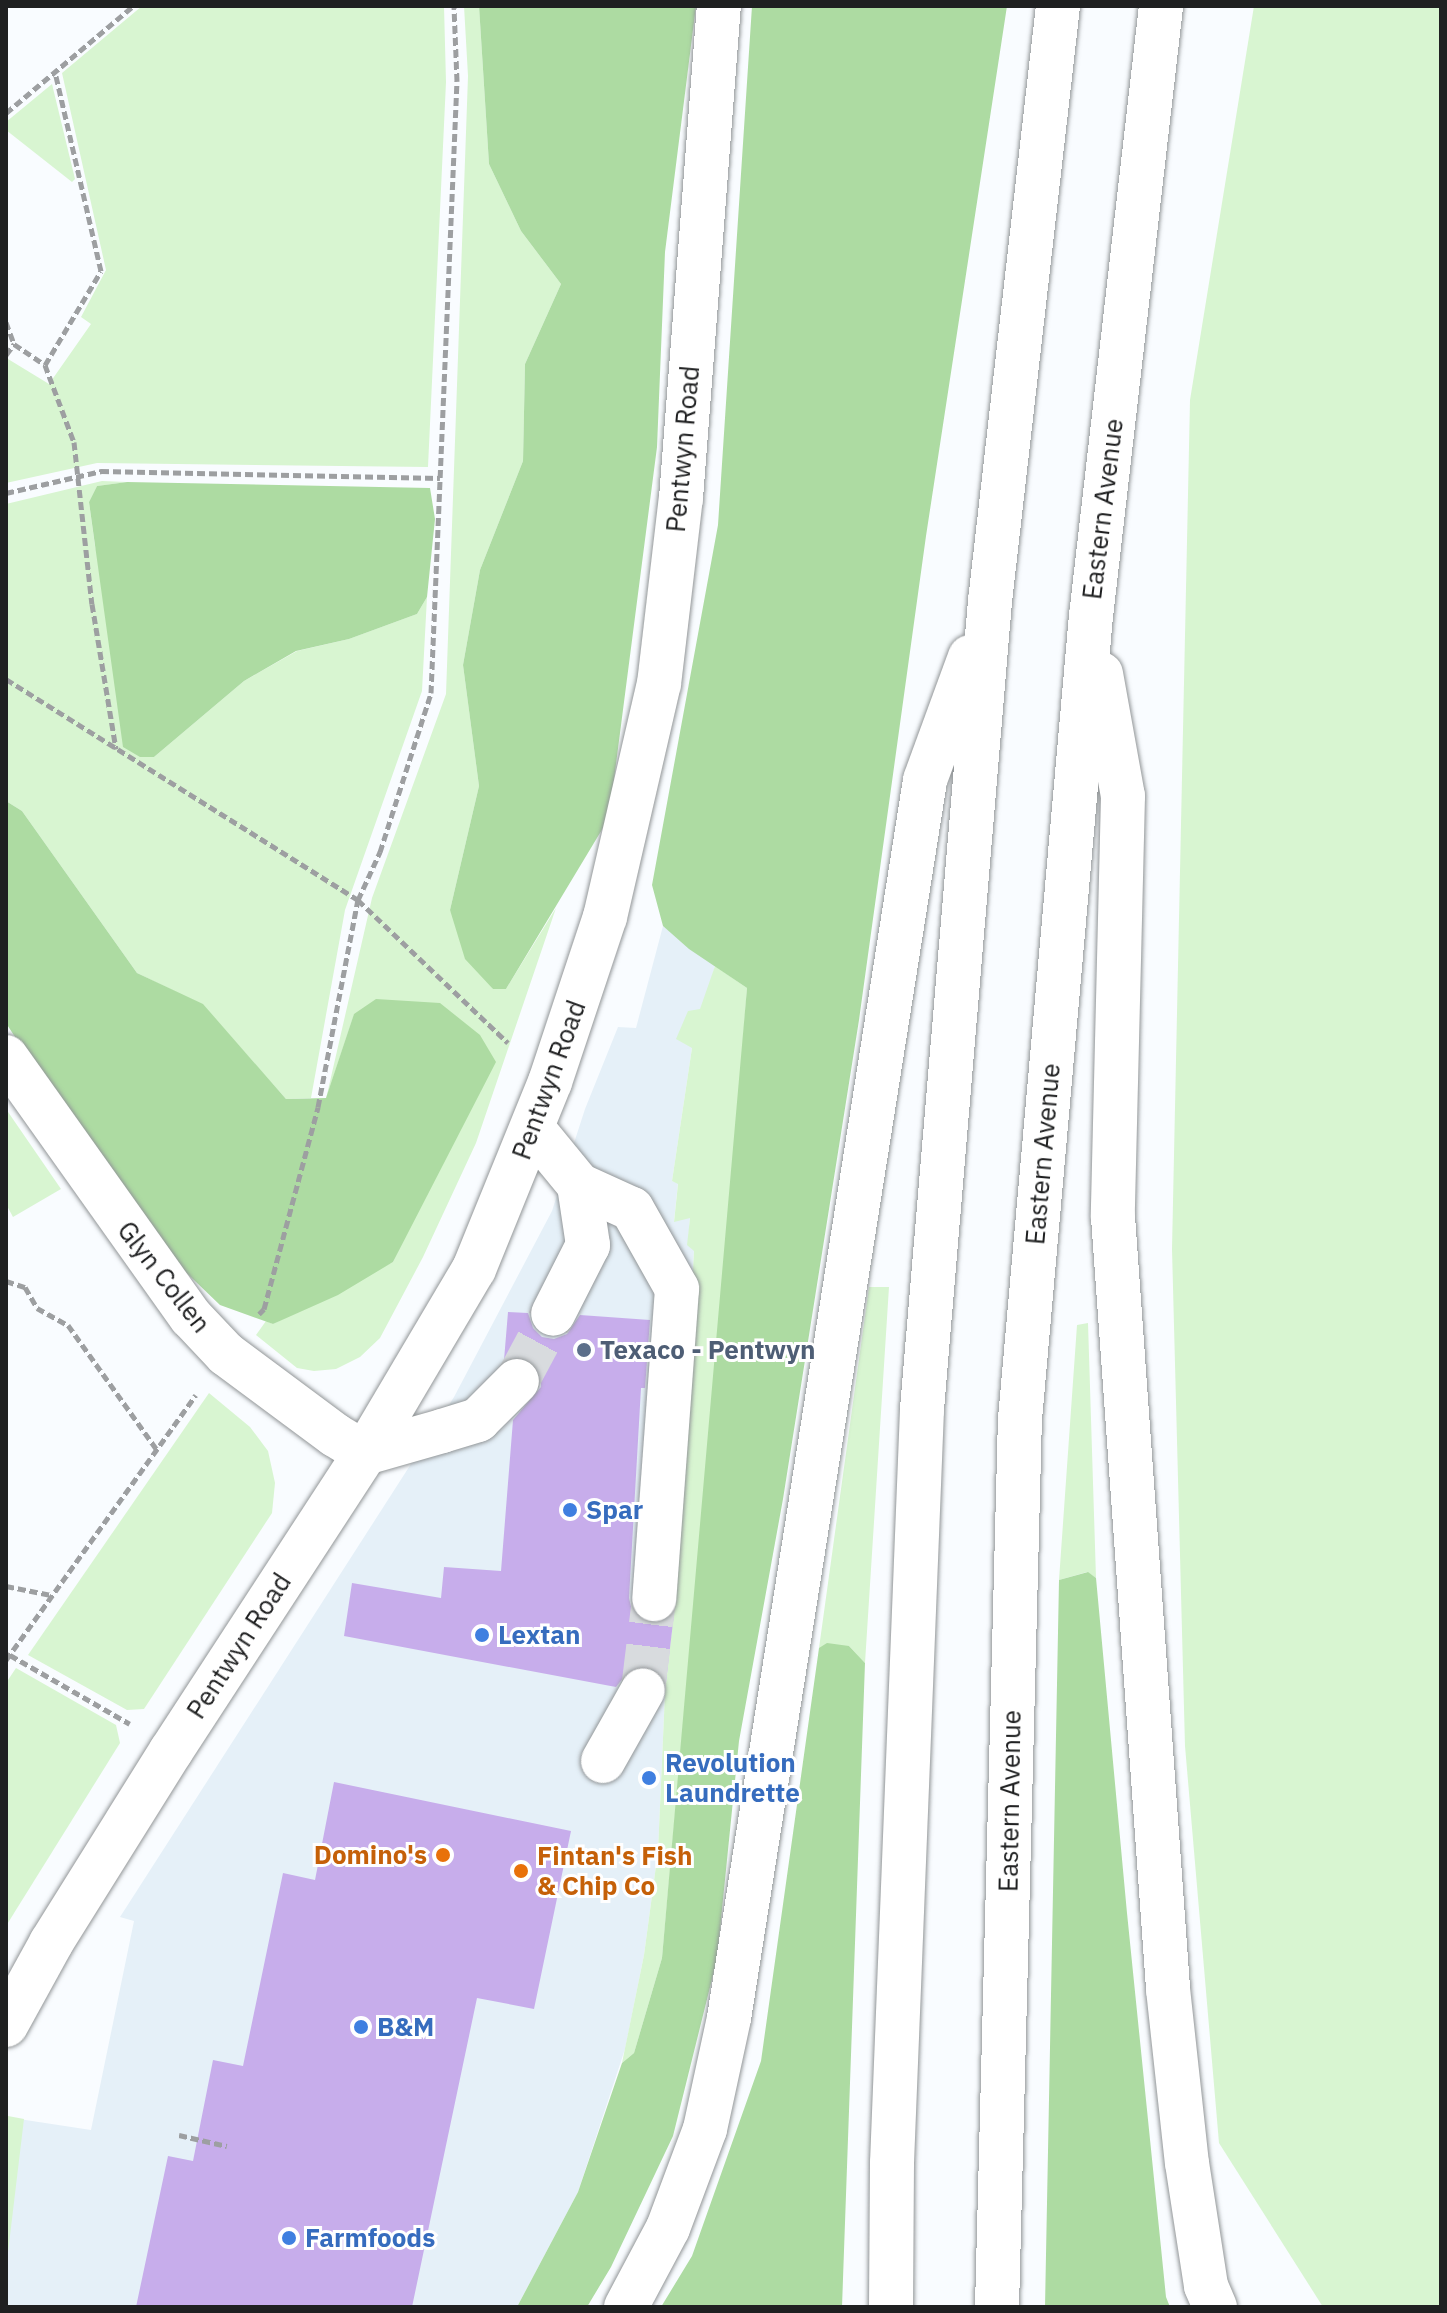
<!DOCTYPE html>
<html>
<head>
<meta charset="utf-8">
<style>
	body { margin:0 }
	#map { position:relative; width:1447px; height:2313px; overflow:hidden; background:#f9fcff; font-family:"IBM Plex Sans",sans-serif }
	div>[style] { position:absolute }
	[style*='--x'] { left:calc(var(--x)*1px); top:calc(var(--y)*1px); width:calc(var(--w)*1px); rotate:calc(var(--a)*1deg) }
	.built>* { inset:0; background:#e5f0f8 }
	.green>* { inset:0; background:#d8f5d1 }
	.forest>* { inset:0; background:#addba2 }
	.building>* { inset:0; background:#c7adeb }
	.minor-tunnel>* { height:44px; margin-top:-22px; transform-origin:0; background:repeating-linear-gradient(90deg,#d8dbde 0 44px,transparent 0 66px) }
	.path>* { height:5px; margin-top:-2.5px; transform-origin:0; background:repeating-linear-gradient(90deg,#9d9fa1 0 8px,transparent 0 12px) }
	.roads { filter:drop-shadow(0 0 2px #929698) drop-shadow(0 0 2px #929698) }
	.minor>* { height:44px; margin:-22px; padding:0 22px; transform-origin:22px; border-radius:22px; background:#fff }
	.highway>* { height:44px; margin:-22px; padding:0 22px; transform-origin:22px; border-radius:22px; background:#fff }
	.dots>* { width:22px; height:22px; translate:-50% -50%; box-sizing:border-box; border:4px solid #fff; border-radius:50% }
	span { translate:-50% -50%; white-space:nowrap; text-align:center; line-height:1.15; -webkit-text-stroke:6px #fff; paint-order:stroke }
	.street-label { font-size:26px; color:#1f2021 }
	.service-label { font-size:26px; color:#4e5e75; font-weight:700 }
	.left { translate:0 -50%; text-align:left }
	.shop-label { font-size:26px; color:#366cbe; font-weight:700 }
	.food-label { font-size:26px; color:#c56008; font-weight:700 }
	.right { translate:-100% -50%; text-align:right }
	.frame { position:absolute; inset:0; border:8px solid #1f2021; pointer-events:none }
</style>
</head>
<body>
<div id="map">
	<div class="built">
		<i style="clip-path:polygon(663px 926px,715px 966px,692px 1048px,672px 1181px,678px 1183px,674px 1221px,690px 1217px,688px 1244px,694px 1250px,675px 1601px,665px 1693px,658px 1851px,644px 1955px,625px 2049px,578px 2192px,517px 2307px,6px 2307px,6px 2228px,19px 2119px,91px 2130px,134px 1921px,120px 1917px,454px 1397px,552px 1211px,585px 1109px,618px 1027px,636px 1028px)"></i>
	</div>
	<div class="green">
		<i style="clip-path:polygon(142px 6px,444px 6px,446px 82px,428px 467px,97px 463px,6px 483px,6px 362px,8px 359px,49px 384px,91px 324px,81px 317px,106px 270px,62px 73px)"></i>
		<i style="clip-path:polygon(464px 6px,479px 6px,489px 164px,521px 231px,561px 284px,525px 364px,523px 461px,480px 570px,463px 665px,479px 786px,450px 910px,493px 989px,506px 989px,556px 908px,476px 1143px,423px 1257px,380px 1338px,360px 1357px,336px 1369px,314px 1371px,297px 1368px,256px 1335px,266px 1321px,273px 1324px,393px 1262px,439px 1167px,354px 1015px,326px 1099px,372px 898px,446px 694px,468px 76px)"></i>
		<i style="clip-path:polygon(1254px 6px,1441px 6px,1441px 2307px,1323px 2307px,1219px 2143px,1185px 1746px,1172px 1249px,1190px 400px)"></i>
		<i style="clip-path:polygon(52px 84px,75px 179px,72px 182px,6px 130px,6px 122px)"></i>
		<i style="clip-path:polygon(102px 481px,127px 482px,97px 486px,89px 502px,95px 546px,154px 757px,244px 681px,297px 651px,349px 639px,417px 614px,427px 597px,422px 691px,345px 910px,311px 1098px,286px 1099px,203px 1005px,137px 973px,22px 811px,6px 801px,6px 504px)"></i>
		<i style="clip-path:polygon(715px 966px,747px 988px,733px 1173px,662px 1958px,634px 2053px,622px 2063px,644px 1955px,658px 1851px,665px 1693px,675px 1601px,694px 1251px,687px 1245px,690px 1218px,674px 1222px,678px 1184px,672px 1181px,692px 1048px,676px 1039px,688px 1011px,700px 1009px)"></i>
		<i style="clip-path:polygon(6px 1109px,61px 1189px,13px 1217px,6px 1204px)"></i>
		<i style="clip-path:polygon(869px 1287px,889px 1287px,865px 1663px,849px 1646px,819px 1648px)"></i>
		<i style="clip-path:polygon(1088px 1323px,1096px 1578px,1087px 1572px,1059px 1580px,1077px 1325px)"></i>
		<i style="clip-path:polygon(209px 1393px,250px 1427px,268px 1451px,275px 1483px,272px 1513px,144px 1709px,127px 1710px,28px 1655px)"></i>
		<i style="clip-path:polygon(16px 1668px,116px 1725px,120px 1743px,6px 1926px,6px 1683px)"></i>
		<i style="clip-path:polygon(8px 2116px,24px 2119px,6px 2269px,6px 2124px)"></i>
	</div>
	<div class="forest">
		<i style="clip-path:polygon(479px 6px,696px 6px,665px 252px,657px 447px,609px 818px,506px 989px,493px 989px,465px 959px,450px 910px,479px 786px,463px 665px,480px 570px,523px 461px,525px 364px,561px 284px,521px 231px,489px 164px)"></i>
		<i style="clip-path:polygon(752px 6px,1007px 6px,926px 536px,859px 1020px,783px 1499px,739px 1741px,717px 1959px,673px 2136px,611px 2267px,587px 2307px,517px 2307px,578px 2192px,622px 2063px,634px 2053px,662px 1958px,747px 988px,689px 949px,663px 926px,652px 885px,718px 525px)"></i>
		<i style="clip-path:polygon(127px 482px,430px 488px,435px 519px,427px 597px,417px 614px,349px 639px,296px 651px,244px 681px,154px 757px,140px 757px,123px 747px,89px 502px,97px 486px)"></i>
		<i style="clip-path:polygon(6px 801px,22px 811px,137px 973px,203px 1004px,286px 1099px,326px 1098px,354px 1014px,376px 999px,440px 1003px,480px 1035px,496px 1062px,393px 1262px,338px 1295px,273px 1324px,220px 1305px,171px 1258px,55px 1099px,6px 1023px)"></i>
		<i style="clip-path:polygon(1088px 1572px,1096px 1578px,1127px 1913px,1166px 2297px,1170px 2307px,1045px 2307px,1059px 1580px)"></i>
		<i style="clip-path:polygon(827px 1643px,849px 1646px,865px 1663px,842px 2307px,661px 2307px,692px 2256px,761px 2061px,819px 1648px)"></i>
	</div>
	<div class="building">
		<i style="clip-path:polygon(508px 1312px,528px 1313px,533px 1328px,542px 1337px,554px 1339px,567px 1334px,580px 1315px,650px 1320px,645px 1388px,641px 1388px,629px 1598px,632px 1611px,641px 1620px,653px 1624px,664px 1622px,674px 1614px,666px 1682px,656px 1669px,644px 1665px,630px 1669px,616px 1687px,344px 1636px,352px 1583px,441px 1598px,444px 1567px,501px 1571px,513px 1420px,541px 1387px,541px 1374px,534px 1363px,523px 1357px,504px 1360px)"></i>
		<i style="clip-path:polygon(334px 1782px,571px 1831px,534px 2009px,477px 1998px,412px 2307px,136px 2307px,168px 2156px,193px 2161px,213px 2060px,243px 2066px,283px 1873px,315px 1880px)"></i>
	</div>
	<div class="minor-tunnel">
		<i style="--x:517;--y:1381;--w:76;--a:-61.8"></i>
		<i style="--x:643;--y:1690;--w:92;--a:-83.1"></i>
	</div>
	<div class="path">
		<i style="--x:6;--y:113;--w:166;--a:-40.1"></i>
		<i style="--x:6;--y:322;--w:23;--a:70"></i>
		<i style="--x:14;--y:344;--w:37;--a:34"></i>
		<i style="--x:45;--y:365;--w:109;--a:-59.2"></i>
		<i style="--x:101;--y:271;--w:205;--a:-103"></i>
		<i style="--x:6;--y:355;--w:14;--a:-54"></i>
		<i style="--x:45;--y:365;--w:82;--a:69.4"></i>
		<i style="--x:74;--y:442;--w:163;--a:83.7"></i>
		<i style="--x:92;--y:604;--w:147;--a:80.6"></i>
		<i style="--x:6;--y:493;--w:98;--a:-13"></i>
		<i style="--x:101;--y:471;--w:339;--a:1.2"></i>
		<i style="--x:6;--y:679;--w:416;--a:32.1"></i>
		<i style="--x:358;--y:900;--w:207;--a:43.6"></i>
		<i style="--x:6;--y:1281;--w:20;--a:18"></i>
		<i style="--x:25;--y:1287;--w:24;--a:60"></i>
		<i style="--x:37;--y:1308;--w:35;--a:29"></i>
		<i style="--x:68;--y:1325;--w:155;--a:54.5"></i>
		<i style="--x:259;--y:1314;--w:7;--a:-45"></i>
		<i style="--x:264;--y:1309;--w:209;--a:-75"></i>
		<i style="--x:318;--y:1107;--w:211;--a:-79.1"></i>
		<i style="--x:358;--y:900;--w:53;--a:-65.4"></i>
		<i style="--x:380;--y:852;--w:167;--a:-72.2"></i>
		<i style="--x:431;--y:693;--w:613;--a:-87.57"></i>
		<i style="--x:457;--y:81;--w:75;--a:-92.3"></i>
		<i style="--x:6;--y:1586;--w:46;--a:11.3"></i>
		<i style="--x:10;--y:1655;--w:138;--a:29.9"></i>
		<i style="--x:6;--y:1660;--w:326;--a:-54.4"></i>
		<i style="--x:179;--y:2135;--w:49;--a:12.9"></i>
	</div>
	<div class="roads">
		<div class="minor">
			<i style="--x:6;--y:1057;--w:319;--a:54.6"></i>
			<i style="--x:191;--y:1317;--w:51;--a:46.6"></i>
			<i style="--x:226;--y:1354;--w:136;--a:36.6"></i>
			<i style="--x:335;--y:1435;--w:35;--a:31"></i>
			<i style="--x:365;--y:1453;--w:80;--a:-15.9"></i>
			<i style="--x:442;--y:1431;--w:38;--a:-17"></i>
			<i style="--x:478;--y:1420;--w:55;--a:-45"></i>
			<i style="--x:533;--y:1129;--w:72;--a:50.6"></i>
			<i style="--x:579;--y:1185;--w:61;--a:81.5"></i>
			<i style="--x:588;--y:1245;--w:77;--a:116.9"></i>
			<i style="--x:579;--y:1185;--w:58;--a:24.4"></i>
			<i style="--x:632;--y:1209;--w:92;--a:60.6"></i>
			<i style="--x:677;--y:1289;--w:311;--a:94.2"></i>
			<i style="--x:603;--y:1761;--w:81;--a:-60.6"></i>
			<i style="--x:6;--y:2025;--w:94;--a:-61.2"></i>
			<i style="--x:51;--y:1943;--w:226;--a:-58"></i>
			<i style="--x:171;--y:1751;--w:356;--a:-56.9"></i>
			<i style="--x:365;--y:1453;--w:214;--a:-59.4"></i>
			<i style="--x:474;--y:1269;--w:202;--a:-67.9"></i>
			<i style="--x:550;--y:1082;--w:174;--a:-71.6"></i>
			<i style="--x:605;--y:917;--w:239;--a:-77"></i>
			<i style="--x:659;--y:684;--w:187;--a:-83.3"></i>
			<i style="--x:681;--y:498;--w:493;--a:-85.6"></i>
		</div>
		<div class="highway">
			<i style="--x:1101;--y:674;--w:124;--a:79.8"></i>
			<i style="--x:1123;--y:796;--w:421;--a:91.4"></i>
			<i style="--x:1113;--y:1217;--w:774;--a:85.92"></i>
			<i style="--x:1168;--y:1989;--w:175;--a:83.8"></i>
			<i style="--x:1187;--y:2163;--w:124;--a:81.2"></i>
			<i style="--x:1206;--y:2286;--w:23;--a:67"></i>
			<i style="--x:626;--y:2307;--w:89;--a:-62"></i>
			<i style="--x:668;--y:2228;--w:106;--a:-69.5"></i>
			<i style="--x:705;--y:2129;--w:114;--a:-77.8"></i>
			<i style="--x:729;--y:2018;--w:1253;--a:-81"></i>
			<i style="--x:925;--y:780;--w:131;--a:-69.9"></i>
			<i style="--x:891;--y:2307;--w:144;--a:-89.6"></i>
			<i style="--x:892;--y:2163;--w:755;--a:-87.72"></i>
			<i style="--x:922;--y:1409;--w:811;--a:-85.19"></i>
			<i style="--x:990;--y:601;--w:599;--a:-83.48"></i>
			<i style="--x:997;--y:2307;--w:888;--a:-88.52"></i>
			<i style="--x:1020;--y:1419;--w:806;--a:-84.95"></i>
			<i style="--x:1091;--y:616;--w:614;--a:-83.45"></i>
		</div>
	</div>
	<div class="dots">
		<i style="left:584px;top:1350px;background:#5c6f8a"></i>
		<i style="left:570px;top:1510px;background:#3f7fe0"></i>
		<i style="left:482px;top:1635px;background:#3f7fe0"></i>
		<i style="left:649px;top:1778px;background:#3f7fe0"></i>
		<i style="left:443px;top:1855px;background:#e8710a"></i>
		<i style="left:521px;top:1871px;background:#e8710a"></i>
		<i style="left:361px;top:2027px;background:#3f7fe0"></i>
		<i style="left:289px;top:2238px;background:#3f7fe0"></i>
	</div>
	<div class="street-label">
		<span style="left:683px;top:449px;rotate:-85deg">Pentwyn Road</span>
		<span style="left:1103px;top:509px;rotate:-83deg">Eastern Avenue</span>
		<span style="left:549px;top:1080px;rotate:-70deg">Pentwyn Road</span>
		<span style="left:1043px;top:1154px;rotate:-85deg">Eastern Avenue</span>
		<span style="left:164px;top:1277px;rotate:52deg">Glyn Collen</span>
		<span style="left:239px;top:1646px;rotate:-57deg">Pentwyn Road</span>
		<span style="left:1010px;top:1801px;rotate:-89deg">Eastern Avenue</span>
	</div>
	<div class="service-label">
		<span class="left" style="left:600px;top:1350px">Texaco - Pentwyn</span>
	</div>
	<div class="shop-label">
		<span class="left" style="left:586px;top:1510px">Spar</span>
		<span class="left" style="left:498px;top:1635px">Lextan</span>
		<span class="left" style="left:665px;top:1778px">Revolution<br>Laundrette</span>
		<span class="left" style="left:377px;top:2027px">B&amp;M</span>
		<span class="left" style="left:305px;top:2238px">Farmfoods</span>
	</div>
	<div class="food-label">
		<span class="right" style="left:427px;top:1855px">Domino's</span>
		<span class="left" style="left:537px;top:1871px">Fintan's Fish<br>&amp; Chip Co</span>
	</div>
	<div class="frame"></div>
</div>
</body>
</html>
